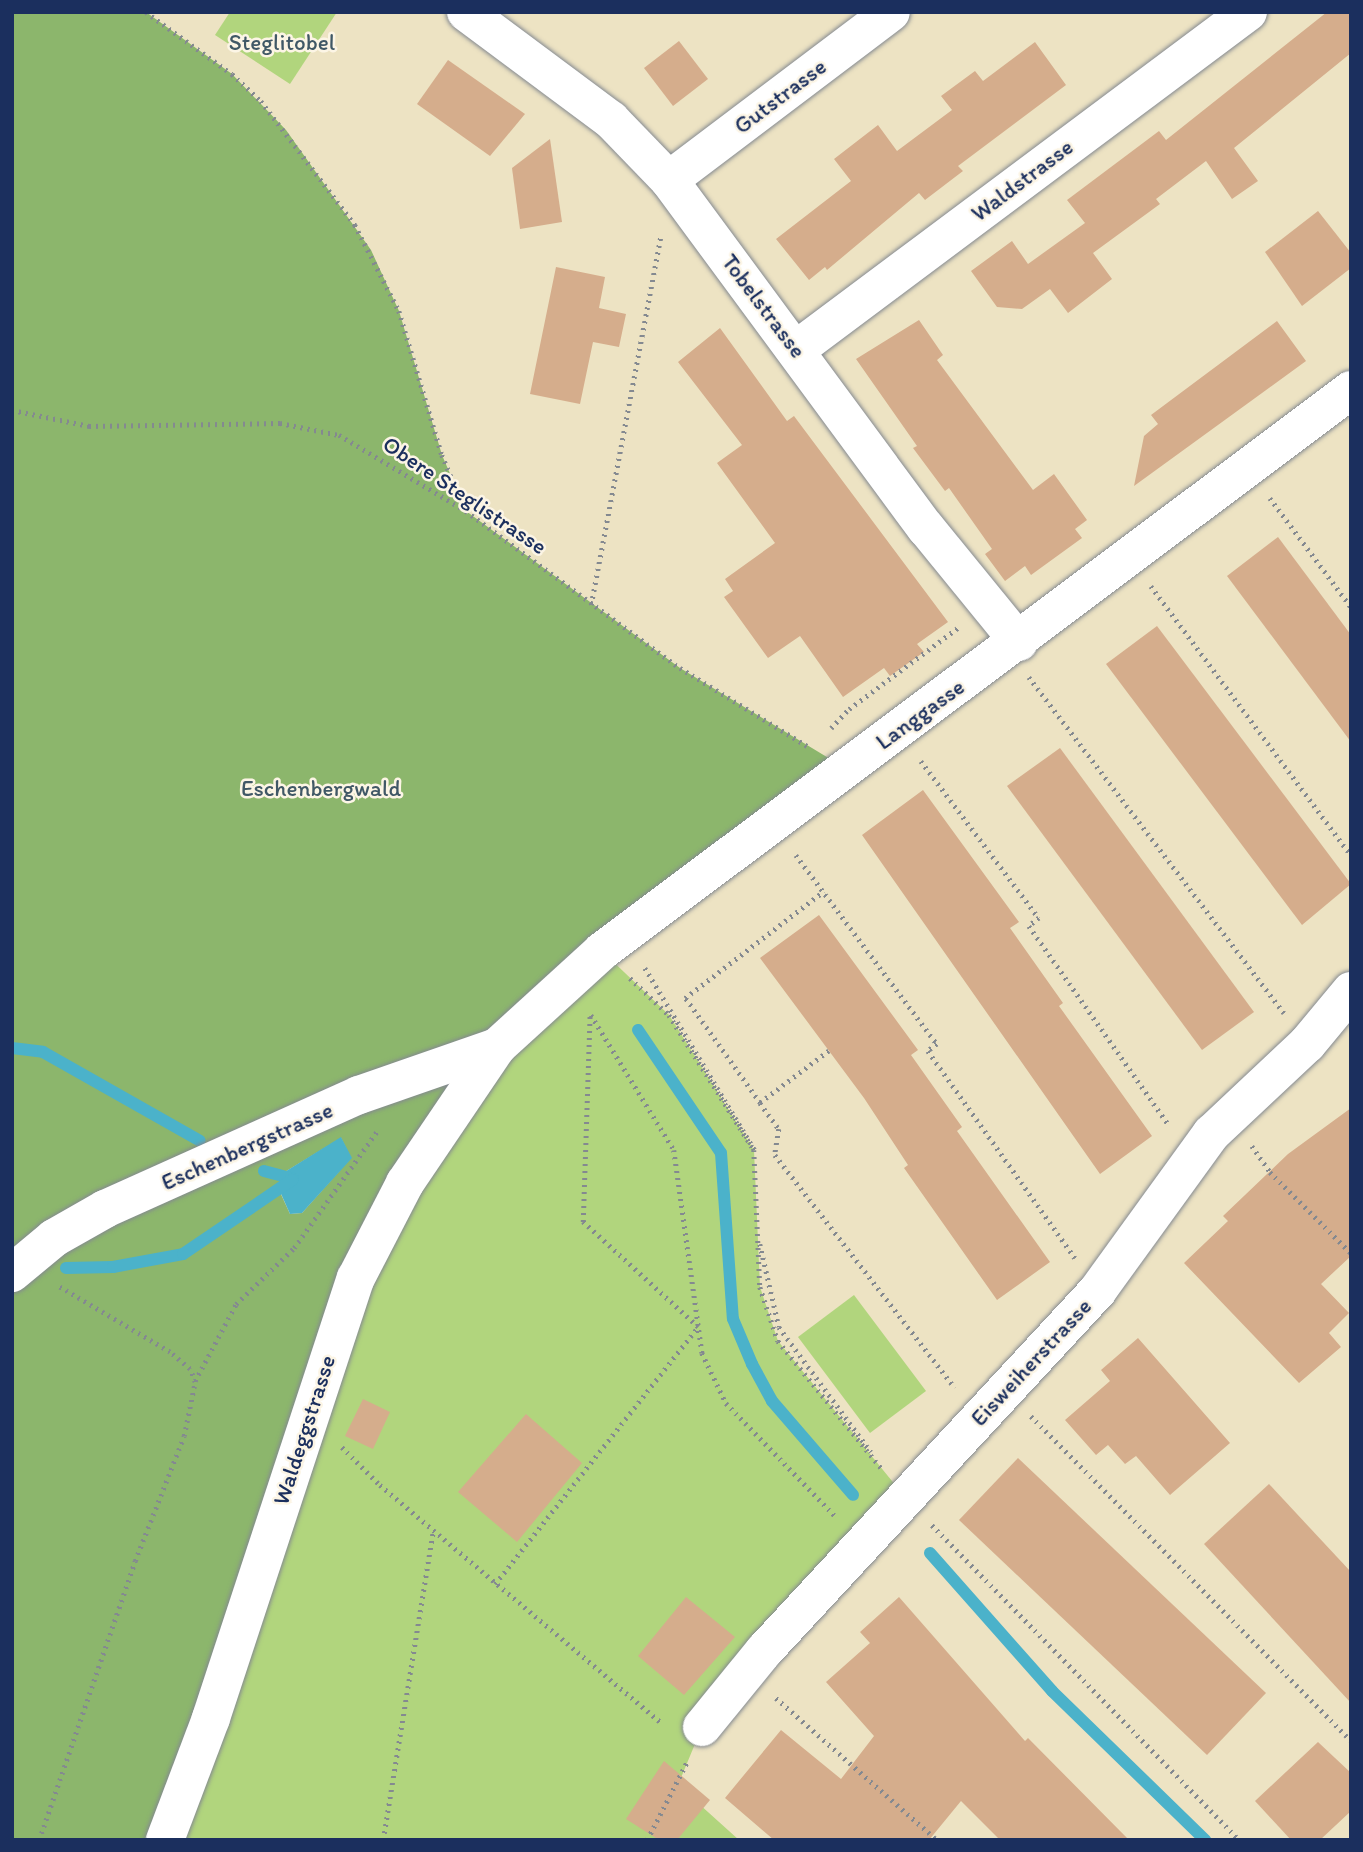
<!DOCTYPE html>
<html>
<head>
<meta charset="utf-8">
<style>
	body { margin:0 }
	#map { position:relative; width:1363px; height:1852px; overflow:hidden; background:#ede3c3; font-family:Itim,sans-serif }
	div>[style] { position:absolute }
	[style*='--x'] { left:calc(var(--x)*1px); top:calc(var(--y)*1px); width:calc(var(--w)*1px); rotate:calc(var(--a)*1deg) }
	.green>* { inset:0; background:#b1d57d }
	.forest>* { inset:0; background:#8cb66c }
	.water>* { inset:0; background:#4bb2ca }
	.stream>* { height:12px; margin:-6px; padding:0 6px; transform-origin:6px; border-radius:6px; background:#4bb2ca }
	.building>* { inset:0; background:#d5ad8c }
	.path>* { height:4.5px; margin-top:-2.25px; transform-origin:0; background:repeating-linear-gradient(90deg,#848990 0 2px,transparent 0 7px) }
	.roads { filter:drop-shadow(0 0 2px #848990) drop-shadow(0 0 2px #848990) }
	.street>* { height:38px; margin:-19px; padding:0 19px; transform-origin:19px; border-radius:19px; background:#fff }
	span { translate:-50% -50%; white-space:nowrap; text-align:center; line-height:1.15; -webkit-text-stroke:5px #fcf5e5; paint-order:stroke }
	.park-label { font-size:23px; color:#405866 }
	.street-label { font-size:23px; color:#1b2f5e }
	.frame { position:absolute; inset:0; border:14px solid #1b2f5e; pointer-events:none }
</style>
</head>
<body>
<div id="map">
	<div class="green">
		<i style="clip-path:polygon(230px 12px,337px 12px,290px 84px,215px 35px)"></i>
		<i style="clip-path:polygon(602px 951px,669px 1015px,754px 1150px,760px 1287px,778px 1341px,905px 1497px,702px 1727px,678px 1785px,739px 1840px,165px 1840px,405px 1183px)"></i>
		<i style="clip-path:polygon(854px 1295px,926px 1391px,870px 1433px,798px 1337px)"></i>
	</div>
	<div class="forest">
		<i style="clip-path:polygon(evenodd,12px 12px,146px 12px,232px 74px,286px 130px,371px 250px,399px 311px,442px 455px,466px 511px,680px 668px,845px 768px,602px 951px,405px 1183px,165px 1840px,12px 1840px,12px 12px,341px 1138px,351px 1158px,302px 1213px,290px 1214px,279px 1190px,283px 1173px,341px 1138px)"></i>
	</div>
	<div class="water">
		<i style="clip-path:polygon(341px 1137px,352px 1158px,302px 1213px,290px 1214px,278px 1187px,283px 1173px)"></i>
	</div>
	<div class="stream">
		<i style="--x:638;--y:1030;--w:148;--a:56"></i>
		<i style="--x:721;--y:1153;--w:166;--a:85.9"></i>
		<i style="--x:733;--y:1319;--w:49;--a:67.1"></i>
		<i style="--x:752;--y:1364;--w:42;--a:61.6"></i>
		<i style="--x:772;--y:1401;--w:124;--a:49.2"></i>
		<i style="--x:12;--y:1048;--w:31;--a:7"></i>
		<i style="--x:43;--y:1052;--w:180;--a:29.5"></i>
		<i style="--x:264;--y:1171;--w:30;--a:15"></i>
		<i style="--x:66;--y:1268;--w:47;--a:-1.2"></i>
		<i style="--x:113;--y:1267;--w:71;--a:-10.5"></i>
		<i style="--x:183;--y:1254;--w:132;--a:-34.2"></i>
		<i style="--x:930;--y:1553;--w:184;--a:48.5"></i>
		<i style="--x:1052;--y:1691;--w:214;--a:44.2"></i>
	</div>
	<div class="building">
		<i style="clip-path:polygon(1327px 12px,1351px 12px,1351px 53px,1234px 148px,1258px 181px,1232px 199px,1206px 161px,1156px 199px,1160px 204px,1093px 253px,1112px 279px,1068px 313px,1050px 289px,1022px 309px,997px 307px,971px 271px,1012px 241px,1028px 264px,1085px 223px,1067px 200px,1159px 131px,1166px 140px)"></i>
		<i style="clip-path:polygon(679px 41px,708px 79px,673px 106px,644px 68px)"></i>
		<i style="clip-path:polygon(1035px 42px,1066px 85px,958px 166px,963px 171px,925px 200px,919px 193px,827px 270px,825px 267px,809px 280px,776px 239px,851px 181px,834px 159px,878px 125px,897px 151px,952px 110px,941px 96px,975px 71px,983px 81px)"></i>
		<i style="clip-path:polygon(448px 60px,525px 114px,490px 156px,417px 104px)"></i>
		<i style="clip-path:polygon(550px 139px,562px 222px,520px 229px,512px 168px)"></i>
		<i style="clip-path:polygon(1318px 211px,1351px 253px,1351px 268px,1302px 306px,1265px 252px)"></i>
		<i style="clip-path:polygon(556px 267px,605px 277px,599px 308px,626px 314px,619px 347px,593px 342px,580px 404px,530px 394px)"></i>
		<i style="clip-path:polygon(919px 320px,943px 355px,937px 360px,1033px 490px,1054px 474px,1087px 520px,1075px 529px,1082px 538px,1031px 575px,1025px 566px,1005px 581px,985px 554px,992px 549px,949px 488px,945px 491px,913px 448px,917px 446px,856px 359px)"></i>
		<i style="clip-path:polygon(1277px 321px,1306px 361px,1134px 486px,1144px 436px,1158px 424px,1151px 415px)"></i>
		<i style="clip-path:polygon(720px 328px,787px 421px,794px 416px,948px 622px,917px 644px,924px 652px,890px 676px,884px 668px,843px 697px,800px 636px,768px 658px,724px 597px,733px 591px,725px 579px,775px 543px,717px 463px,742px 445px,678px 362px)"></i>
		<i style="clip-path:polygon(1278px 537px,1351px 635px,1351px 742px,1227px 576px)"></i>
		<i style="clip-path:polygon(1157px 626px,1351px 884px,1302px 925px,1106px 664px)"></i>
		<i style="clip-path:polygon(1060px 748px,1254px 1012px,1202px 1050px,1007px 786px)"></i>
		<i style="clip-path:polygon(923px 790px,1019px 922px,1010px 928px,1063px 1003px,1059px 1006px,1152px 1136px,1100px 1174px,862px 835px)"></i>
		<i style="clip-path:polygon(819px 915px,918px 1050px,911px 1055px,962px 1127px,957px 1131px,1050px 1262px,997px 1300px,904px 1168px,908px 1165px,864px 1098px,760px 958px)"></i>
		<i style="clip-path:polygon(1351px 1108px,1351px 1256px,1321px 1284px,1349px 1313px,1329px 1333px,1341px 1347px,1299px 1383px,1184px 1263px,1228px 1221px,1223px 1216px,1288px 1154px)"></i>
		<i style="clip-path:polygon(1138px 1338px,1230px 1443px,1170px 1495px,1136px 1456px,1125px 1464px,1108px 1445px,1096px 1455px,1065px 1420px,1110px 1381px,1101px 1370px)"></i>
		<i style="clip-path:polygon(363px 1399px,390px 1412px,373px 1449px,345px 1436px)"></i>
		<i style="clip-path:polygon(526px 1414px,582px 1463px,517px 1542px,458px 1492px)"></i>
		<i style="clip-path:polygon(1018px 1458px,1266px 1693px,1207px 1755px,959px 1520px)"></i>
		<i style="clip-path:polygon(1269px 1484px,1351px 1572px,1351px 1703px,1204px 1544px)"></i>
		<i style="clip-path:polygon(686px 1597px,735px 1637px,684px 1695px,638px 1656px)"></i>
		<i style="clip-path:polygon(899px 1597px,1025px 1741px,1028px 1738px,1129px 1840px,1000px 1840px,961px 1801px,929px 1840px,774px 1840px,725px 1798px,781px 1730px,841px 1779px,874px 1736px,826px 1682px,870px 1643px,860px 1632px)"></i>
		<i style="clip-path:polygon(1318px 1742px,1351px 1773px,1351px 1811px,1320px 1840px,1291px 1840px,1255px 1801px)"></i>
		<i style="clip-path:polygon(664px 1761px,710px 1800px,677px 1840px,659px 1840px,626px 1819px)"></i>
	</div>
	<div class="path">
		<i style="--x:146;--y:12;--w:106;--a:35.8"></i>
		<i style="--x:232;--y:74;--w:40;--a:43"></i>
		<i style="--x:261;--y:101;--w:156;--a:52.8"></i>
		<i style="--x:355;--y:225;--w:97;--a:62.9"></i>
		<i style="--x:399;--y:311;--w:150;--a:73.4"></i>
		<i style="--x:442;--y:455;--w:60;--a:67.3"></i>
		<i style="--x:12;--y:410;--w:79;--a:11.7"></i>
		<i style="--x:89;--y:426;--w:191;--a:-0.9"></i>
		<i style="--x:280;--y:423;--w:60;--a:11.5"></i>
		<i style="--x:339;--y:435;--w:148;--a:30.9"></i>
		<i style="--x:466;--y:511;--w:265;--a:36.3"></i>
		<i style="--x:680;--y:668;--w:151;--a:31.5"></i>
		<i style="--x:1270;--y:498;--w:136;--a:53.4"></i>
		<i style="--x:1151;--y:586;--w:335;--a:53.4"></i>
		<i style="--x:591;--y:605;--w:376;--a:-79.3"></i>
		<i style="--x:1029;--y:677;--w:422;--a:52.8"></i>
		<i style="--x:831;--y:728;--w:26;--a:-47"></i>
		<i style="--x:849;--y:709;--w:137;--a:-36.7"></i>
		<i style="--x:921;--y:761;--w:196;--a:53.1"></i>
		<i style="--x:1039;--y:918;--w:13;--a:141"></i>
		<i style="--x:1029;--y:926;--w:243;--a:54.9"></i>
		<i style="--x:796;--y:855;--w:236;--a:53.3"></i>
		<i style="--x:937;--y:1044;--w:11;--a:142"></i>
		<i style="--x:928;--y:1051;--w:254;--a:54.6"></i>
		<i style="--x:645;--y:968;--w:215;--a:58.9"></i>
		<i style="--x:630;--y:978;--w:54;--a:43.5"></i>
		<i style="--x:669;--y:1015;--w:160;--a:57.8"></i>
		<i style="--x:754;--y:1150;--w:137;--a:87.5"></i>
		<i style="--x:760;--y:1287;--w:57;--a:71.6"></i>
		<i style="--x:778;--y:1341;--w:165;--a:50.9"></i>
		<i style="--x:591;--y:1015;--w:158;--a:58.4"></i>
		<i style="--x:674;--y:1150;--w:205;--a:82.1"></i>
		<i style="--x:702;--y:1353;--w:55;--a:64.4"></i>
		<i style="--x:726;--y:1403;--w:160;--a:46"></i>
		<i style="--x:829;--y:1051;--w:86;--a:143"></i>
		<i style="--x:760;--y:1103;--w:32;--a:54"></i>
		<i style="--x:779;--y:1129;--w:26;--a:99"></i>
		<i style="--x:775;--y:1155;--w:294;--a:52.3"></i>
		<i style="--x:760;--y:1103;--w:129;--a:-125.5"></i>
		<i style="--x:685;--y:998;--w:175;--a:-37.6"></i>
		<i style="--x:1252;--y:1146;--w:32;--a:55"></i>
		<i style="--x:1270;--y:1172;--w:115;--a:45"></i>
		<i style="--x:760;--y:1244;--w:85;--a:77.1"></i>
		<i style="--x:779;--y:1327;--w:155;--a:53.6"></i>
		<i style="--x:195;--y:1381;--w:87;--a:-62"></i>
		<i style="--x:236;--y:1304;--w:81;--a:-44"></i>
		<i style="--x:294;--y:1248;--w:145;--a:-54.6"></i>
		<i style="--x:1031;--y:1416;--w:455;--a:45.4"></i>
		<i style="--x:342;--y:1447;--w:54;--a:45"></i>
		<i style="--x:380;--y:1485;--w:370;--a:40.2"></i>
		<i style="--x:932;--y:1525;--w:440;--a:45.7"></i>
		<i style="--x:495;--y:1584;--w:328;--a:-51.7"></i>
		<i style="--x:698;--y:1327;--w:156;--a:-137.6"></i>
		<i style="--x:583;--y:1222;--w:207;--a:-88.1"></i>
		<i style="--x:776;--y:1698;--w:215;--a:41.4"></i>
		<i style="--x:39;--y:1840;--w:295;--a:-71"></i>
		<i style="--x:135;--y:1561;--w:134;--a:-68.6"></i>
		<i style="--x:184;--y:1436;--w:55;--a:-78.5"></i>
		<i style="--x:195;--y:1382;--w:14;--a:-111"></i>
		<i style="--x:190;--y:1369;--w:26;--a:-140"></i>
		<i style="--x:170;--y:1352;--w:130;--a:-149.5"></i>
		<i style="--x:383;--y:1840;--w:313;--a:-80.8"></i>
		<i style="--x:647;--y:1840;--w:90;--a:-62.9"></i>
	</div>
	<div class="roads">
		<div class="street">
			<i style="--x:466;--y:12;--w:181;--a:36.7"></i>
			<i style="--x:611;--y:120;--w:83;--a:46"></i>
			<i style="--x:669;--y:180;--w:433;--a:53.6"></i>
			<i style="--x:926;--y:528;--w:147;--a:50.8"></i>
			<i style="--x:669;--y:180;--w:278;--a:-37.1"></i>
			<i style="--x:797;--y:349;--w:563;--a:-36.77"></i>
			<i style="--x:12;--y:1273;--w:55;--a:-39.8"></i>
			<i style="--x:54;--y:1238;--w:59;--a:-29.6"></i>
			<i style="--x:105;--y:1209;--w:278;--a:-24.2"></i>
			<i style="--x:359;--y:1095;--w:146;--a:-19.2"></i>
			<i style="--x:702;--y:1727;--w:98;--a:-50.8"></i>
			<i style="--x:764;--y:1651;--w:492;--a:-47.2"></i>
			<i style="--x:1098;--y:1290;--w:193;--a:-54.1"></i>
			<i style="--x:1211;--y:1134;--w:132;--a:-43.2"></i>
			<i style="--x:1307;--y:1044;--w:69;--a:-50.3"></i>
			<i style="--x:165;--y:1840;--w:130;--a:-69.3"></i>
			<i style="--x:211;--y:1718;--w:463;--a:-71.8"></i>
			<i style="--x:356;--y:1278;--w:107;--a:-62.7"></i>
			<i style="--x:405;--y:1183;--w:164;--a:-55.9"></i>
			<i style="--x:497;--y:1047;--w:142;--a:-42.4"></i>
			<i style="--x:602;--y:951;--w:936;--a:-36.83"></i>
		</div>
	</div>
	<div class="park-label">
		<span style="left:282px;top:42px">Steglitobel</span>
		<span style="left:321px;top:788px">Eschenbergwald</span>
	</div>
	<div class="street-label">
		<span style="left:780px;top:96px;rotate:-37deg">Gutstrasse</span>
		<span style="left:1022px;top:180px;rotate:-37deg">Waldstrasse</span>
		<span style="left:764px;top:306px;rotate:53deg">Tobelstrasse</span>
		<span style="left:465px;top:495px;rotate:34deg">Obere Steglistrasse</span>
		<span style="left:920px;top:714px;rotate:-36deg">Langgasse</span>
		<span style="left:247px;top:1146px;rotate:-24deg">Eschenbergstrasse</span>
		<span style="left:1031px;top:1362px;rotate:-47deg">Eisweiherstrasse</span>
		<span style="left:304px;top:1430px;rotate:-72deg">Waldeggstrasse</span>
	</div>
	<div class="frame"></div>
</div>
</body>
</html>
